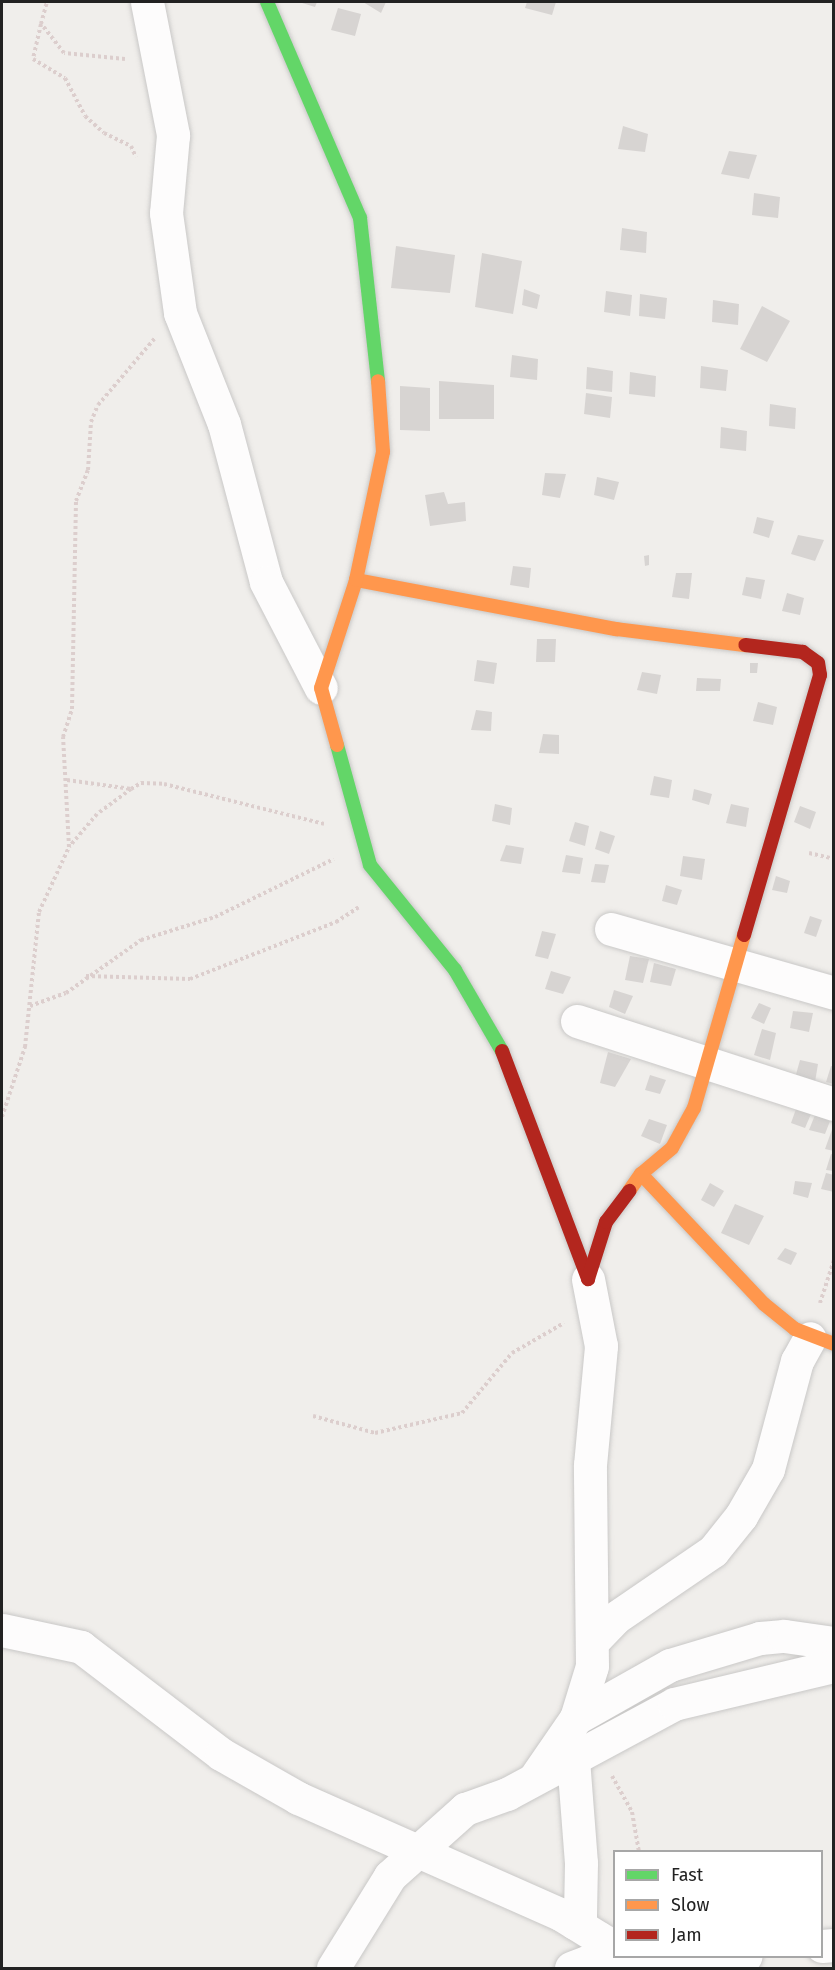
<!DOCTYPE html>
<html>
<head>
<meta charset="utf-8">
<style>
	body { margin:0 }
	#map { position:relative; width:835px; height:1970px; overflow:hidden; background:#f0eeeb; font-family:"Fira Sans",sans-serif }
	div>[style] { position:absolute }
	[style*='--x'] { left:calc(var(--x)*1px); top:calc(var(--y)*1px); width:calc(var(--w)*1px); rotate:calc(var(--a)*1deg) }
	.building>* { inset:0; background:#d7d4d2 }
	.path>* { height:4px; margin-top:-2px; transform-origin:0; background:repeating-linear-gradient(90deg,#dccecd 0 3px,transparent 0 6px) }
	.roads { filter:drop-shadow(0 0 2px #c9c8c7) drop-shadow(0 0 2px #c9c8c7) }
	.street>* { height:33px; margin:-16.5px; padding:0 16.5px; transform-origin:16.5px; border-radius:16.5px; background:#fdfcfc }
	.fast>* { height:14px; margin:-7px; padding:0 7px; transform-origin:7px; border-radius:7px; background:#63d668 }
	.slow>* { height:14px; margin:-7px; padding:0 7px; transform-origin:7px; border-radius:7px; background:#ff974d }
	.jam>* { height:14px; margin:-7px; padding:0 7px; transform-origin:7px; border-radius:7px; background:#b3261e }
	span { translate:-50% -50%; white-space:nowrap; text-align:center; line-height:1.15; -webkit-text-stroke:4.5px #fff; paint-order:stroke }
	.frame { position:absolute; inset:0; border:3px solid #222; pointer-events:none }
	.legend { position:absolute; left:613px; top:1850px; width:210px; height:108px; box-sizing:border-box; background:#fff; border:2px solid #a7a7a7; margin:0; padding:8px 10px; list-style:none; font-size:18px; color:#222 }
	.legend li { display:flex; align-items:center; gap:12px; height:30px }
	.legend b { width:30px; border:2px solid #a7a7a7 }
</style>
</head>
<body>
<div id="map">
	<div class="building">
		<i style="clip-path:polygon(299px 2px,317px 2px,315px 7px)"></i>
		<i style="clip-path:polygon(363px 2px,386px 2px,381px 13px)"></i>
		<i style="clip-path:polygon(527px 2px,556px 2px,552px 15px,525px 8px)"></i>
		<i style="clip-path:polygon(338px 8px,361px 14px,355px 36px,331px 30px)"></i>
		<i style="clip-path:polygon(623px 126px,648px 134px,645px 152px,618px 149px)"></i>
		<i style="clip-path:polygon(729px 151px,757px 155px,749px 179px,721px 174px)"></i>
		<i style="clip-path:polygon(754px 193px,780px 197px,778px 218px,752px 215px)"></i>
		<i style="clip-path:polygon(622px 228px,647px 232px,646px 253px,620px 250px)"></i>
		<i style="clip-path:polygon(396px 246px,455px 255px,450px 293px,391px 288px)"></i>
		<i style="clip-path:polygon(482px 253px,522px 261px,513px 314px,475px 307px)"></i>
		<i style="clip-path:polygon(524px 289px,540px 295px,537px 309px,522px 305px)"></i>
		<i style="clip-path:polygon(606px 291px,632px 295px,630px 316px,604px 312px)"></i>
		<i style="clip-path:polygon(640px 294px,667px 298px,665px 319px,639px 316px)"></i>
		<i style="clip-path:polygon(713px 300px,739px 304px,738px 325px,712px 322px)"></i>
		<i style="clip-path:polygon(762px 306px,790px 321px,767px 362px,740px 349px)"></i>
		<i style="clip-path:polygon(512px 355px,538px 359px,537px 380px,510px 377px)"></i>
		<i style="clip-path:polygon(701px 366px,728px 370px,726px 391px,700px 388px)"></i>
		<i style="clip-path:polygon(587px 367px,613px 371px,612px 392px,586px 389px)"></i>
		<i style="clip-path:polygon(630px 372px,656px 376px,655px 397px,629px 394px)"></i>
		<i style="clip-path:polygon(439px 381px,494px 385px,494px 419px,439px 419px)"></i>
		<i style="clip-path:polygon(400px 386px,430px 388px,430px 431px,400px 430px)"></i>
		<i style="clip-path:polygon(586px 393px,612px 397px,610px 418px,584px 414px)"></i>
		<i style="clip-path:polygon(770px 404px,796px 408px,795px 429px,769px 426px)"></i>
		<i style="clip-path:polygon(721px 427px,747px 431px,746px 451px,720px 448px)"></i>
		<i style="clip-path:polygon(545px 473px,566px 474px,560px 498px,542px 495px)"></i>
		<i style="clip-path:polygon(597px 477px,619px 482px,614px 500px,594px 495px)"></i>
		<i style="clip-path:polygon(444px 492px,448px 504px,465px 502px,466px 521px,430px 526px,425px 495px)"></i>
		<i style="clip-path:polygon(757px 517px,774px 521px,769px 538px,753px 533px)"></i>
		<i style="clip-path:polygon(798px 535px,824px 540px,815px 561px,791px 554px)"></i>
		<i style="clip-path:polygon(649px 555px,649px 565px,645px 566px,644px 556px)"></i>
		<i style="clip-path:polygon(513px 566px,531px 568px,529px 588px,510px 585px)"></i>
		<i style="clip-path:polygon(676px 573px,692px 573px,689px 599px,672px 597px)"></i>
		<i style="clip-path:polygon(746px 577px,765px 580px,761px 599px,742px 595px)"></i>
		<i style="clip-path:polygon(787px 593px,804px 598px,800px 615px,782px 611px)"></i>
		<i style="clip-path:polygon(537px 639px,556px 639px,555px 662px,536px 662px)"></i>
		<i style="clip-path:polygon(477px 660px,497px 663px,494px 684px,474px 681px)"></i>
		<i style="clip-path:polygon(750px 663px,758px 663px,757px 673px,750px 673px)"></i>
		<i style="clip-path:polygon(642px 672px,661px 675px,657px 694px,637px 690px)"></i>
		<i style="clip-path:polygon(697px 678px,721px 679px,720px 691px,696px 691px)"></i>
		<i style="clip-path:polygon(758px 702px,777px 707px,773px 725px,753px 721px)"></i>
		<i style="clip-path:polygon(476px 710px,492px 712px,491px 731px,471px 730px)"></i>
		<i style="clip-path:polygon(543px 734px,559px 735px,559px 754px,539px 753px)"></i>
		<i style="clip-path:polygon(654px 776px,672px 780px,669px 798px,650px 795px)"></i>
		<i style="clip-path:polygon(694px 789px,712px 794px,709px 805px,692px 800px)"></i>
		<i style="clip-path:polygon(495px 804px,512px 808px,510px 825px,492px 821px)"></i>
		<i style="clip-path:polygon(731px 804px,749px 808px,746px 827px,726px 823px)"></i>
		<i style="clip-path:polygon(800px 806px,816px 812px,810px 829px,794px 822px)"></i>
		<i style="clip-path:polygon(575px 822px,589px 826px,585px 846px,569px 841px)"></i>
		<i style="clip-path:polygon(600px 831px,615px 836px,609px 854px,595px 849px)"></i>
		<i style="clip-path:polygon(506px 845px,524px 848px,521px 864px,500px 861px)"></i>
		<i style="clip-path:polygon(566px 855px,583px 858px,580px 874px,562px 872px)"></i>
		<i style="clip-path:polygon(683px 856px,705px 859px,702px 880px,680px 876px)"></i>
		<i style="clip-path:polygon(595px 864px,609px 865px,605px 883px,591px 882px)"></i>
		<i style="clip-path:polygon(776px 876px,790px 881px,787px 893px,772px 890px)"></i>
		<i style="clip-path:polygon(666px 885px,682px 890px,677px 905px,662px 901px)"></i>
		<i style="clip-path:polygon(810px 916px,822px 920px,816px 937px,804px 933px)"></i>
		<i style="clip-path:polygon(542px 931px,556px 934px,548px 959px,535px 956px)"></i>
		<i style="clip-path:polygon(630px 956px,649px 959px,643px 983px,625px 980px)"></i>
		<i style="clip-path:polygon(654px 963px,676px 969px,671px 986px,650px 982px)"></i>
		<i style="clip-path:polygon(551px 971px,571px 977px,563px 994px,545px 989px)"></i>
		<i style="clip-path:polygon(614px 990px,633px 996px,625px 1014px,609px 1007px)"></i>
		<i style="clip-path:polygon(759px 1003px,771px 1008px,764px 1024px,751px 1018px)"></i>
		<i style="clip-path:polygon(793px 1011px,813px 1013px,809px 1032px,790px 1028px)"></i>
		<i style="clip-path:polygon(762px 1029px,776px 1033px,770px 1060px,754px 1055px)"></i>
		<i style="clip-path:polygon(608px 1052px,631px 1059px,615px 1087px,600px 1083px)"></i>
		<i style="clip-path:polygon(800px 1060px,818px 1064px,815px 1082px,795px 1078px)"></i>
		<i style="clip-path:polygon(831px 1066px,834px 1067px,834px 1084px,826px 1082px)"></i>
		<i style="clip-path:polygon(650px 1075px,666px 1080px,660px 1094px,645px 1090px)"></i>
		<i style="clip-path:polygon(796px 1109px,811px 1114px,805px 1128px,791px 1123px)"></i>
		<i style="clip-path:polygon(815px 1115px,830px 1121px,825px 1134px,809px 1130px)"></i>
		<i style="clip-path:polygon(649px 1119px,667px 1125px,660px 1144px,641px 1136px)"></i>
		<i style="clip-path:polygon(834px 1124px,834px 1151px,825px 1149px)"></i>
		<i style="clip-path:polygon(831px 1154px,834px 1155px,834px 1171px,826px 1170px)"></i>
		<i style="clip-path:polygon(826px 1173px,834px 1175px,834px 1192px,821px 1189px)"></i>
		<i style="clip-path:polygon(795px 1181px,812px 1183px,808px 1198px,793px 1194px)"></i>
		<i style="clip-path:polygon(710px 1183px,724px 1191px,714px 1207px,701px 1200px)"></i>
		<i style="clip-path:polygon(735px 1204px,764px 1216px,749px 1245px,721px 1233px)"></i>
		<i style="clip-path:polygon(785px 1248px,797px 1253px,791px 1265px,777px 1259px)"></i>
	</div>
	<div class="path">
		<i style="--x:41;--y:24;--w:23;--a:-75"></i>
		<i style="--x:125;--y:59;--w:61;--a:-174.4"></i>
		<i style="--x:64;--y:53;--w:37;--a:-128"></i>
		<i style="--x:41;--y:24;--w:36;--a:103"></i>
		<i style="--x:33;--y:59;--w:37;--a:31"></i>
		<i style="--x:65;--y:78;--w:43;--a:62.2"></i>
		<i style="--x:85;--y:116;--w:25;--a:42"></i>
		<i style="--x:104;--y:133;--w:30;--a:26"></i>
		<i style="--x:131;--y:146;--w:12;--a:66"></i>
		<i style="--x:67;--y:780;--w:65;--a:8"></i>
		<i style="--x:131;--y:789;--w:42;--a:143.7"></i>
		<i style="--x:97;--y:814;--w:43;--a:130.3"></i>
		<i style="--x:131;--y:789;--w:12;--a:-31"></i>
		<i style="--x:141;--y:783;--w:23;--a:2"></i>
		<i style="--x:164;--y:784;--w:165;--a:14"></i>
		<i style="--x:809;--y:853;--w:26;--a:13"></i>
		<i style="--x:86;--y:976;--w:104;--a:1.7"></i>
		<i style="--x:190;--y:979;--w:157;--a:-21.3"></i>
		<i style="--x:336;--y:922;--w:27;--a:-33"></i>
		<i style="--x:30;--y:1006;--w:38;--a:-20"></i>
		<i style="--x:66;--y:993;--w:92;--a:-35.2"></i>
		<i style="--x:141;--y:940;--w:77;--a:-17.3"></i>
		<i style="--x:215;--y:917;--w:132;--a:-26"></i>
		<i style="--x:2;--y:1117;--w:74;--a:-71.8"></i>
		<i style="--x:25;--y:1047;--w:136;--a:-84.1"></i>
		<i style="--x:39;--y:912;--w:72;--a:-65.2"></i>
		<i style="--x:69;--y:847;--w:110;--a:-93.1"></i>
		<i style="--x:63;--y:737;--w:29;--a:-72"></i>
		<i style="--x:72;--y:709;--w:208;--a:-88.9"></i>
		<i style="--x:76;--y:501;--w:33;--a:-69"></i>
		<i style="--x:88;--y:470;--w:48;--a:-86.4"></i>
		<i style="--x:91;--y:422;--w:18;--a:-68"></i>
		<i style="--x:98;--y:405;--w:88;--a:-49.6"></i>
		<i style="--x:820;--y:1303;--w:45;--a:-72"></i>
		<i style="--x:313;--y:1416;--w:64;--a:15.3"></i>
		<i style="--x:375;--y:1433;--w:89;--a:-12.9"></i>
		<i style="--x:462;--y:1413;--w:78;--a:-50.2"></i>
		<i style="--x:512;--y:1353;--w:60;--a:-30"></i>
		<i style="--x:612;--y:1776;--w:41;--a:60.9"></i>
		<i style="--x:632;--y:1812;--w:41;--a:80.1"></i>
	</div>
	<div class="roads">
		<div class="street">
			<i style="--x:147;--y:2;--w:136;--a:78.9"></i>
			<i style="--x:173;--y:135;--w:78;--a:95.1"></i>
			<i style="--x:166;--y:213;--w:101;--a:82"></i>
			<i style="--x:180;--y:313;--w:119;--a:68.4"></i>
			<i style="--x:224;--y:424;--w:163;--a:75.1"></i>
			<i style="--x:266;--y:582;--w:119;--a:62.6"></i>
			<i style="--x:611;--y:929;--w:232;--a:16"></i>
			<i style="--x:577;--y:1021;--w:270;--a:17.9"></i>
			<i style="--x:2;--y:1630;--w:81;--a:12.1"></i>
			<i style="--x:81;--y:1647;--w:176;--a:37.4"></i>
			<i style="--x:221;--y:1754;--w:89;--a:29.7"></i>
			<i style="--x:298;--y:1798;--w:287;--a:23.9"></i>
			<i style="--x:560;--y:1914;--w:63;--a:31.4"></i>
			<i style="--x:592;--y:1642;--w:33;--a:-46"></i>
			<i style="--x:615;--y:1618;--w:119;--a:-34.4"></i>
			<i style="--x:713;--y:1551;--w:45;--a:-51.3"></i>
			<i style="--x:741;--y:1516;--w:54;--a:-60.1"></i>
			<i style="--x:768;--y:1469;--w:112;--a:-75"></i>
			<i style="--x:797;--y:1361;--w:26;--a:-61"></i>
			<i style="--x:576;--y:1718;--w:108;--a:-29.4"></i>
			<i style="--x:670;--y:1665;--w:94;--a:-16.7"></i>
			<i style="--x:760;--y:1638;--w:24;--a:-5"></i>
			<i style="--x:784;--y:1636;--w:50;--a:8"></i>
			<i style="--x:573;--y:1759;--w:104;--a:85.6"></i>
			<i style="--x:581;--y:1863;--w:54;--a:91.1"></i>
			<i style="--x:580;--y:1917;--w:8;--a:130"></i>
			<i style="--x:536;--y:1776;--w:70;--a:-55.4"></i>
			<i style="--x:576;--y:1718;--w:54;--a:-72.9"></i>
			<i style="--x:592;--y:1666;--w:201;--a:-90.6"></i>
			<i style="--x:590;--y:1465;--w:120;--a:-84.7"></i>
			<i style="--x:601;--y:1346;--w:68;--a:-101"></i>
			<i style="--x:822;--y:1946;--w:12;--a:-5"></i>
			<i style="--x:333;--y:1968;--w:108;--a:-58.2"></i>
			<i style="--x:390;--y:1876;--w:101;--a:-41.8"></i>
			<i style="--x:465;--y:1809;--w:45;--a:-19.7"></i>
			<i style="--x:507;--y:1794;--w:190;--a:-28.3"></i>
			<i style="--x:674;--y:1704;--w:164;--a:-13.4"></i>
			<i style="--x:571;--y:1968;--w:19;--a:-21"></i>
			<i style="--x:589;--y:1961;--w:76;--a:3"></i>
			<i style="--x:665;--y:1965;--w:81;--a:-6.4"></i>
		</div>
		<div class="fast">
			<i style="--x:267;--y:2;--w:235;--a:66.7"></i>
			<i style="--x:360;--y:218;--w:164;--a:83.7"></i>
			<i style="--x:337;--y:745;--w:124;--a:74.6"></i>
			<i style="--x:370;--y:865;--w:135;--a:51"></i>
			<i style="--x:455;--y:970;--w:94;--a:59.9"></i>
		</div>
		<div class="slow">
			<i style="--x:356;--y:580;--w:265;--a:10.7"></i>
			<i style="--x:616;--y:629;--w:130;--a:7.1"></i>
			<i style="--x:337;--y:745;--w:59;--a:-105.7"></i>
			<i style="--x:321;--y:688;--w:114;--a:-72"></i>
			<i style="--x:356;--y:580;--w:131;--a:-78.1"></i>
			<i style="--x:383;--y:452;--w:71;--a:-94"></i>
			<i style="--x:641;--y:1174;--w:40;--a:-40"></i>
			<i style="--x:672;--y:1148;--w:46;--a:-61.2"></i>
			<i style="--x:694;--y:1108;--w:180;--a:-73.9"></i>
			<i style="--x:629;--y:1191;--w:21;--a:-55"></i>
			<i style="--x:641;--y:1174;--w:179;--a:46.6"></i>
			<i style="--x:764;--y:1304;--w:40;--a:39"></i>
			<i style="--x:795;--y:1329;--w:42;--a:21"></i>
		</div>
		<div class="jam">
			<i style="--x:744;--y:935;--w:271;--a:-73.7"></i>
			<i style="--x:820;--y:675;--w:12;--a:-99"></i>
			<i style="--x:818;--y:663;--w:19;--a:-144"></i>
			<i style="--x:803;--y:652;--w:58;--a:-173.1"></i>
			<i style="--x:502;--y:1051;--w:244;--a:69.3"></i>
			<i style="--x:588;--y:1279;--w:60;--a:-72.5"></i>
			<i style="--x:606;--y:1222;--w:39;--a:-53"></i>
		</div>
	</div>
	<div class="frame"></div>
	<ul class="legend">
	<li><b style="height:8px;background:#63d668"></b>Fast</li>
	<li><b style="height:8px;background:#ff974d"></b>Slow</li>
	<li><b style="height:8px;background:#b3261e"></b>Jam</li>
	</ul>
</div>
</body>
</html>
